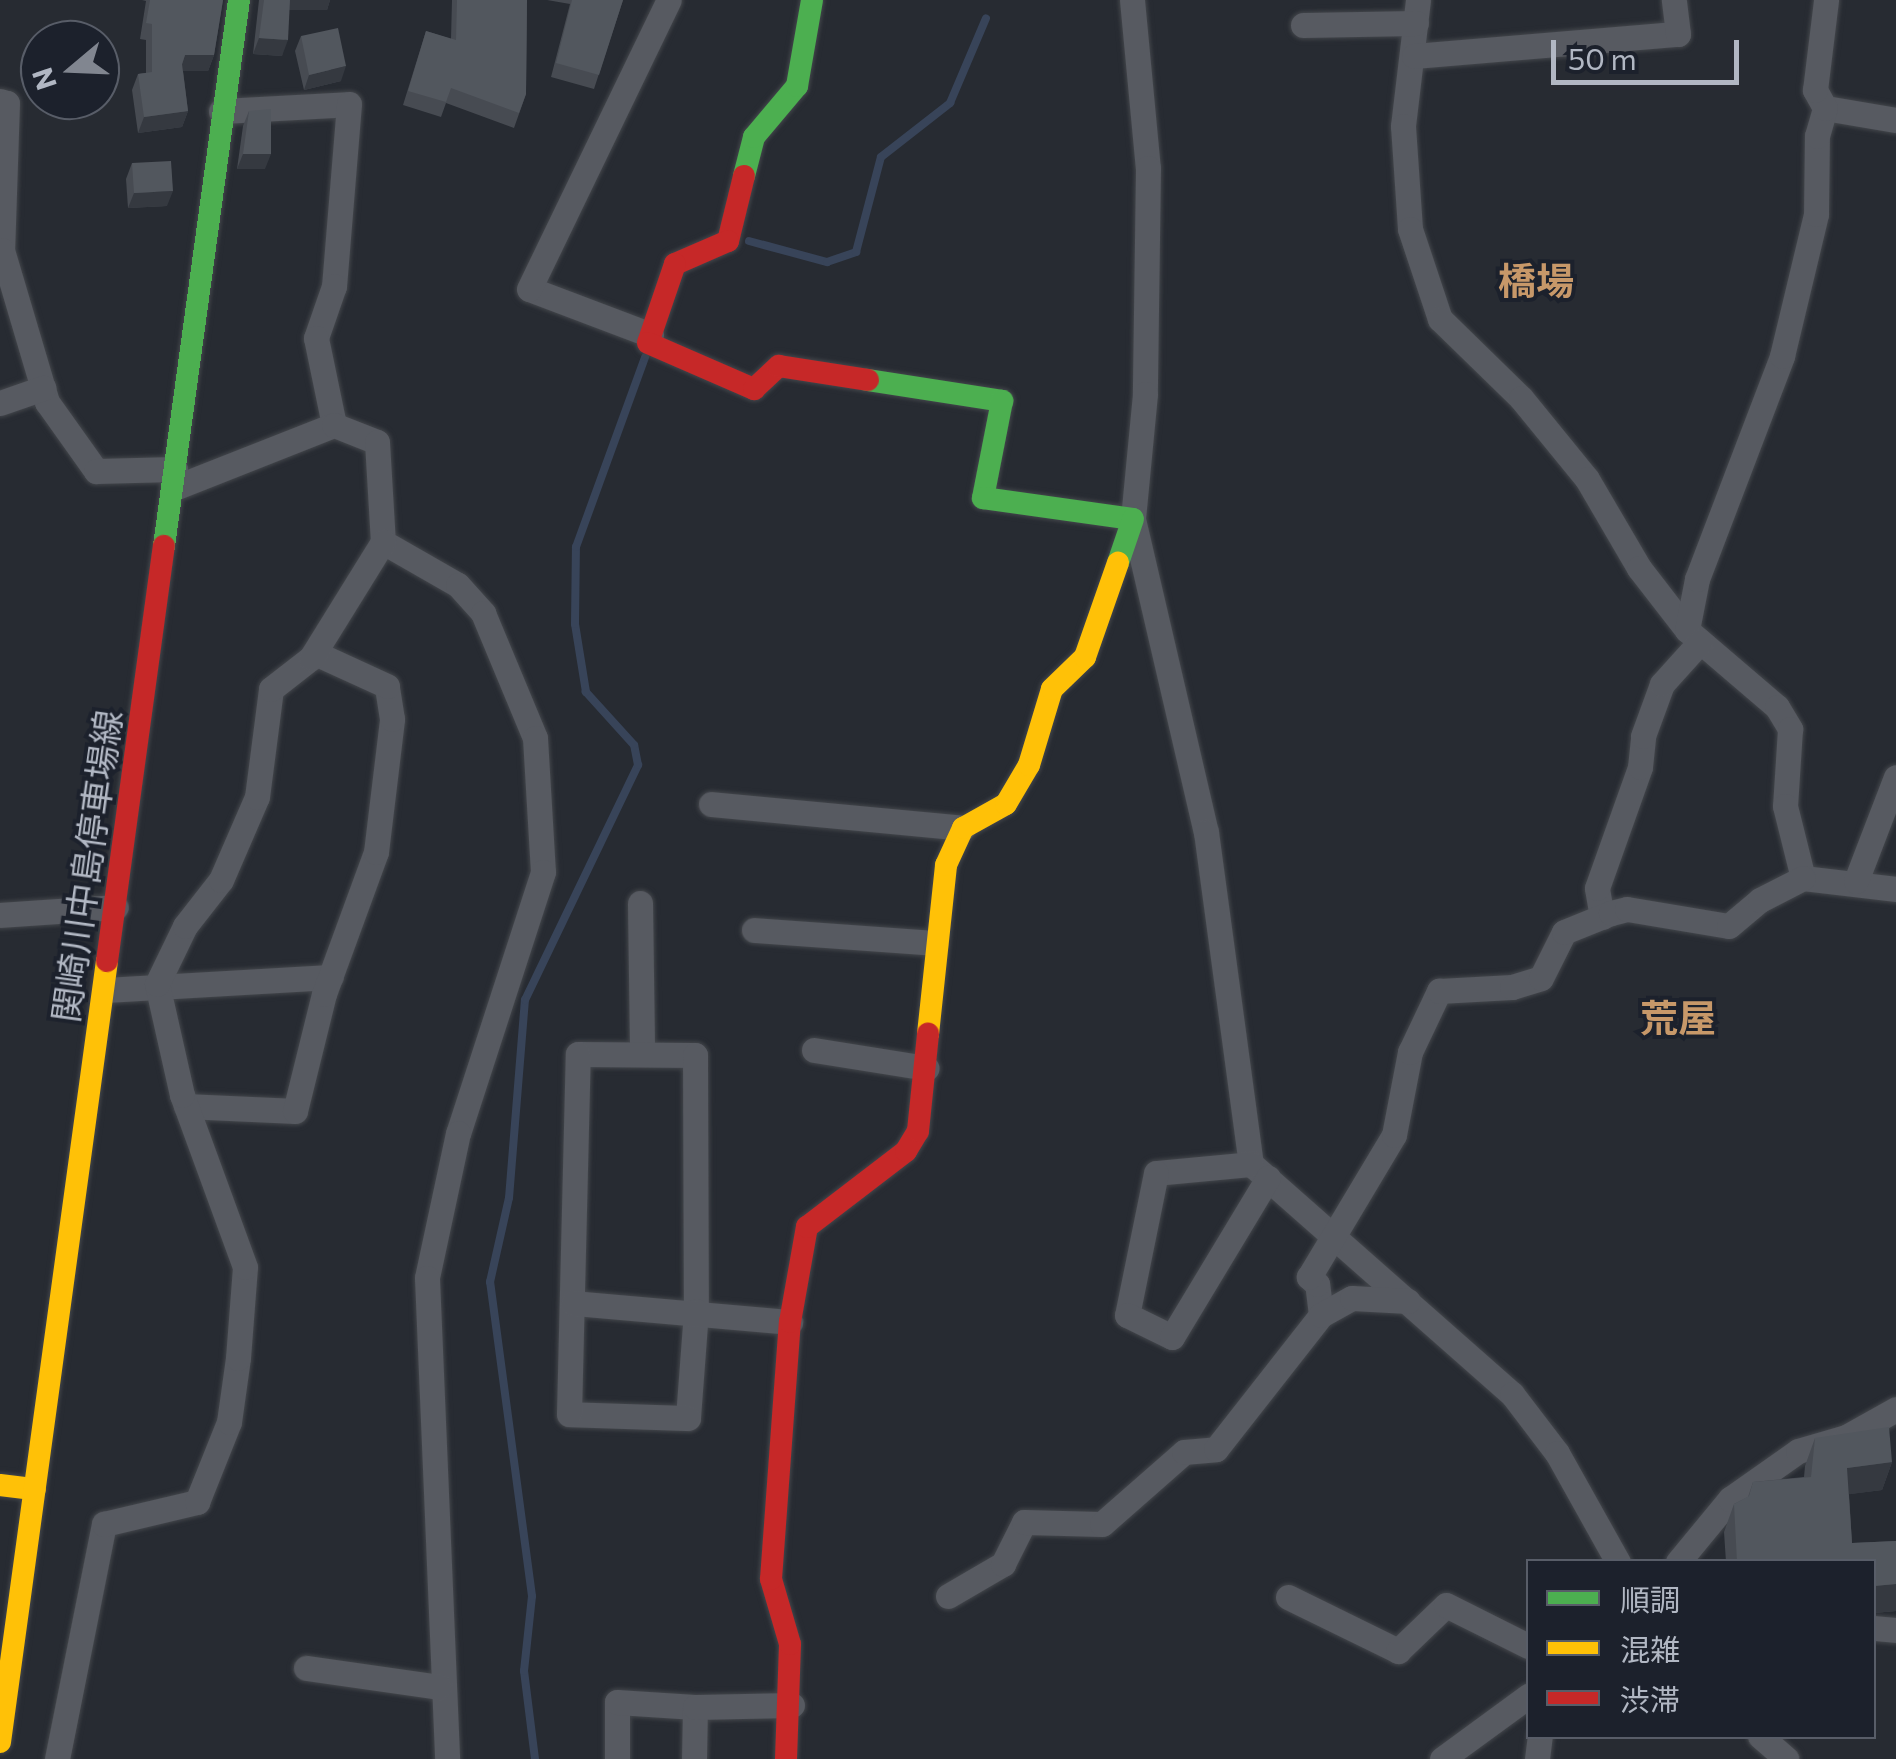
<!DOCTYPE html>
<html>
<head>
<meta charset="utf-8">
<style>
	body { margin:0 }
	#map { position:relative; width:1896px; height:1759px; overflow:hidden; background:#272b32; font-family:Commissioner,"Noto Sans JP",sans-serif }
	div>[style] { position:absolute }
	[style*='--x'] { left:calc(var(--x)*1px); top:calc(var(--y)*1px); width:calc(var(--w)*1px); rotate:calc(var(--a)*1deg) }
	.stream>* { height:8px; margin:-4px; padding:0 4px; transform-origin:4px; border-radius:4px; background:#384459 }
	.roads { filter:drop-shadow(0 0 2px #43464b) drop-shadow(0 0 2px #43464b) }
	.street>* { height:25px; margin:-12.5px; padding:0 12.5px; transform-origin:12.5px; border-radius:12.5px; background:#575a61 }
	.fast>* { height:22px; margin:-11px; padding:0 11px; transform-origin:11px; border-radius:11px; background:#4caf50 }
	.slow>* { height:22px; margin:-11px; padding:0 11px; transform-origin:11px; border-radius:11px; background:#ffc107 }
	.jam>* { height:22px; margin:-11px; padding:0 11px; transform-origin:11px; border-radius:11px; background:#c62828 }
	.wall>* { inset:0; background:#474b52 }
	.shaded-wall>* { inset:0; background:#353940 }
	.building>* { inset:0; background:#52575e }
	span { translate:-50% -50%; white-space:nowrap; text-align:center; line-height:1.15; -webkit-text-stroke:8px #1c212c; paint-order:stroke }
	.street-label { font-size:35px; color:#b1b7c3 }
	.neighbourhood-label { font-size:38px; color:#c79869; font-weight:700 }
	.legend { position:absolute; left:1526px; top:1559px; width:350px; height:180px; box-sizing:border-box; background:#1c212c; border:2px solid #585d68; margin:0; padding:12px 18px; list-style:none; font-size:30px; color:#b1b7c3 }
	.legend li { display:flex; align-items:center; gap:20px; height:50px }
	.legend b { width:50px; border:2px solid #585d68 }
	.north { position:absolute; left:20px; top:20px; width:100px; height:100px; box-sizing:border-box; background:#1c212c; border:2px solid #585d68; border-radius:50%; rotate:251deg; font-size:28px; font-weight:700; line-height:40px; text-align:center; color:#b1b7c3 }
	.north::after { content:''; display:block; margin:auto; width:35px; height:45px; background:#818690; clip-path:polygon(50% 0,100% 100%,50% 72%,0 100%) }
	.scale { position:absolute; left:1551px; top:40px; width:188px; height:45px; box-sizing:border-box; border:5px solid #b1b7c3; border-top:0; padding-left:12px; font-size:30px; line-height:35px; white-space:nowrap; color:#b1b7c3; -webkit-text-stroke:8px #1c212c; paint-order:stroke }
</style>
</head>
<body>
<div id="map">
	<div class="stream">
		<i style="--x:749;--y:241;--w:81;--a:15.1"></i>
		<i style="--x:827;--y:262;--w:31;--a:-19"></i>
		<i style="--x:856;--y:252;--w:98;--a:-75.3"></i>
		<i style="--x:881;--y:157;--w:88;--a:-38"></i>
		<i style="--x:950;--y:103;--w:92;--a:-67"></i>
		<i style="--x:535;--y:1759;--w:89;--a:-97.1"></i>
		<i style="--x:524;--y:1671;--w:75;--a:-83.9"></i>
		<i style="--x:532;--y:1596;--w:317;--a:-97.6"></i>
		<i style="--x:490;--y:1282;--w:86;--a:-77.3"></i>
		<i style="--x:509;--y:1198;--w:199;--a:-85.4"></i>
		<i style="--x:525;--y:1000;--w:261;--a:-64.3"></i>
		<i style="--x:638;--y:765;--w:20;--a:-101"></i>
		<i style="--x:634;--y:745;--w:72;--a:-132.2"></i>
		<i style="--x:586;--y:692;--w:69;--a:-99.2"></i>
		<i style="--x:575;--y:624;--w:77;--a:-89.3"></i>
		<i style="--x:576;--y:547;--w:202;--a:-70"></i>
	</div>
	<div class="roads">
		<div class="street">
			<i style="--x:1132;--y:0;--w:169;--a:84.6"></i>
			<i style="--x:1148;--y:168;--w:226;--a:90.8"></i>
			<i style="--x:1145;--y:394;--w:126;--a:95.5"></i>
			<i style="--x:1133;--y:519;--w:321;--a:76.9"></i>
			<i style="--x:1206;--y:832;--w:335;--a:82.3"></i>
			<i style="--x:1251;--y:1164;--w:348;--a:41.4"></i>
			<i style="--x:1512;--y:1394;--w:74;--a:52.7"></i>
			<i style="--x:1557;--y:1453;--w:125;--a:60.8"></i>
			<i style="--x:1418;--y:0;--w:127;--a:96.8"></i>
			<i style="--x:1403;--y:126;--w:103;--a:86.1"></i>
			<i style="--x:1410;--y:229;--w:95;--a:71.6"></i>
			<i style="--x:1440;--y:319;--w:113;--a:44.3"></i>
			<i style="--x:1521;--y:398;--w:104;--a:50.8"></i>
			<i style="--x:1587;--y:479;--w:103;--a:59.7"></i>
			<i style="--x:1639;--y:568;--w:78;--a:52.3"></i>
			<i style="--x:1687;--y:630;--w:118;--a:40.5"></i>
			<i style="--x:1777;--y:707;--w:26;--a:59"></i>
			<i style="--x:1790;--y:729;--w:77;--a:93.7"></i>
			<i style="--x:1785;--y:806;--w:74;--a:76"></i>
			<i style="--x:1803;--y:878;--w:94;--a:6.7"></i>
			<i style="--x:1303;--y:25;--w:113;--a:-1"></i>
			<i style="--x:1414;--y:56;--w:265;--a:-4.8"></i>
			<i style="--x:1678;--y:34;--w:34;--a:-97"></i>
			<i style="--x:0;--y:101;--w:7;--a:16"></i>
			<i style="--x:7;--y:103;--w:147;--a:91.9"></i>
			<i style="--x:2;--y:250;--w:159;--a:73.5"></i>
			<i style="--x:47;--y:402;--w:85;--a:54.6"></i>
			<i style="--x:96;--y:471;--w:79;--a:-1.5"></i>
			<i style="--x:1825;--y:108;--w:72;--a:9.6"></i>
			<i style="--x:221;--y:111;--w:128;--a:-3.1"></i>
			<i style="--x:349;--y:104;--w:183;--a:94.7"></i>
			<i style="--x:334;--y:286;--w:55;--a:109.1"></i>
			<i style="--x:316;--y:338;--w:89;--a:78.3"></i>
			<i style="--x:651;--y:335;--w:130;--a:-159.3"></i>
			<i style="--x:529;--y:289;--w:321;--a:-64.2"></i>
			<i style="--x:0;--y:403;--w:46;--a:-19.2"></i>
			<i style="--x:174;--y:488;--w:172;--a:-21.5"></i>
			<i style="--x:334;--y:425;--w:46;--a:21.6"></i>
			<i style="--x:377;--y:442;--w:100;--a:86.6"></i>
			<i style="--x:383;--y:542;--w:86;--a:29.8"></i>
			<i style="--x:458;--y:585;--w:38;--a:48"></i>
			<i style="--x:483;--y:613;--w:135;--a:67.4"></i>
			<i style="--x:535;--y:738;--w:134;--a:86.6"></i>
			<i style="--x:543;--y:872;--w:274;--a:108"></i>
			<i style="--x:458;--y:1133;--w:148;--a:102.1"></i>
			<i style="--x:427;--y:1278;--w:481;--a:87.6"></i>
			<i style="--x:1687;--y:630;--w:52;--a:-78.9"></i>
			<i style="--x:1697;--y:579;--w:239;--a:-69.1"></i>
			<i style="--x:1782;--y:356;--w:146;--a:-76.5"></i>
			<i style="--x:1816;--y:214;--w:78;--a:-89.3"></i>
			<i style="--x:1817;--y:136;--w:29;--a:-74"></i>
			<i style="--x:1825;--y:108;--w:21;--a:-119"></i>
			<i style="--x:1815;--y:90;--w:91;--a:-83"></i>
			<i style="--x:711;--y:804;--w:253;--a:5.4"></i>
			<i style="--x:1856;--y:881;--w:111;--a:-69"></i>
			<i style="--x:640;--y:903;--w:150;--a:89.2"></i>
			<i style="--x:0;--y:915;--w:116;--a:-3.9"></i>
			<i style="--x:1602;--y:917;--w:29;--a:-100"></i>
			<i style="--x:1597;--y:888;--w:128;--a:-70.4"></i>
			<i style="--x:1640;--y:767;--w:31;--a:-84"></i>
			<i style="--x:1643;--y:736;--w:55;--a:-69.9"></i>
			<i style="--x:1662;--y:684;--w:57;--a:-47.9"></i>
			<i style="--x:754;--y:930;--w:182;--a:4.1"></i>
			<i style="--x:105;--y:990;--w:226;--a:-3.3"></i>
			<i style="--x:814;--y:1050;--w:114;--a:9.1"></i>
			<i style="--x:578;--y:1054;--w:117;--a:0.5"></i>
			<i style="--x:695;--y:1055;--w:256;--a:89.8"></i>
			<i style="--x:696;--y:1311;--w:107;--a:94.3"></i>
			<i style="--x:688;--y:1418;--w:119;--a:-178.1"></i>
			<i style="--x:569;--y:1414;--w:360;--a:-88.6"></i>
			<i style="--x:186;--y:1106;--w:109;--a:2.6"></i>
			<i style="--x:295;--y:1111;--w:121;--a:-76.1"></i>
			<i style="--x:324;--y:994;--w:151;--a:-69.9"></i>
			<i style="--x:376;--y:852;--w:134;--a:-83.1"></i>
			<i style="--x:392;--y:719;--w:33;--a:-99"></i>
			<i style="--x:387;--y:686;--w:79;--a:-155.4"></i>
			<i style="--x:1251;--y:1164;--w:95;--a:174.6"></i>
			<i style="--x:1156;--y:1173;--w:145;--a:101.5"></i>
			<i style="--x:1127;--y:1315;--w:50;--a:26.1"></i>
			<i style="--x:1172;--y:1337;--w:186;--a:-58.9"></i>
			<i style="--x:573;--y:1303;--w:218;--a:5"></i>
			<i style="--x:1321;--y:1315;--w:31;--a:-97"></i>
			<i style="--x:1317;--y:1284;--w:11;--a:-139"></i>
			<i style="--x:1309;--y:1277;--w:165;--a:-59.1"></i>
			<i style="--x:1394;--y:1135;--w:85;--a:-79.1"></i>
			<i style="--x:1410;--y:1052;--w:68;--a:-64.6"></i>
			<i style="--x:1439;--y:991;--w:73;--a:-3.1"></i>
			<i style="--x:1512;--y:987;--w:30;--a:-17"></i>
			<i style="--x:1541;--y:978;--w:51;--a:-63.4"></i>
			<i style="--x:1564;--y:932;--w:51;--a:-22"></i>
			<i style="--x:1611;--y:913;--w:16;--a:-14"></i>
			<i style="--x:1627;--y:909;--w:103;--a:9.5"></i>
			<i style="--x:1729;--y:926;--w:40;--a:-40"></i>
			<i style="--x:1760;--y:900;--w:48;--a:-27.1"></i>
			<i style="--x:1678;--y:1562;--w:82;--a:-50.5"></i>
			<i style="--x:1730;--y:1499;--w:83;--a:-35.2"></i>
			<i style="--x:1798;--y:1451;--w:50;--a:-16.3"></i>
			<i style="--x:1846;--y:1437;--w:57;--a:-29.2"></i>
			<i style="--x:948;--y:1596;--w:64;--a:-30.2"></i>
			<i style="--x:1003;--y:1564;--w:47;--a:-63.4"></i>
			<i style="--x:1024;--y:1522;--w:78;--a:1.5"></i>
			<i style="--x:1102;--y:1524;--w:109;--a:-41.3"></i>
			<i style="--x:1184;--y:1452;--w:32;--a:-5"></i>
			<i style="--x:1216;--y:1449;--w:170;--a:-51.9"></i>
			<i style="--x:1321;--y:1315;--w:35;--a:-29"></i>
			<i style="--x:1352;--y:1298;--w:56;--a:3.1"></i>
			<i style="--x:1288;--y:1597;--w:123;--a:26.1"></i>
			<i style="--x:1398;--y:1651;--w:66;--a:-43.8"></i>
			<i style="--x:1446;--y:1605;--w:92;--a:26.6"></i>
			<i style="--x:1874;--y:1628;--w:22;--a:5"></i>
			<i style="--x:306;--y:1668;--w:134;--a:8.1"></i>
			<i style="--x:1760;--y:1736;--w:35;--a:41"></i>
			<i style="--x:57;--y:1759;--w:240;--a:-78.7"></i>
			<i style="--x:104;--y:1524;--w:96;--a:-13.3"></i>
			<i style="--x:197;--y:1502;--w:86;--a:-68.2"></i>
			<i style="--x:229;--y:1422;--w:65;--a:-82"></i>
			<i style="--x:238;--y:1358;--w:91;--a:-85.6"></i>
			<i style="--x:245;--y:1267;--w:183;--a:-110.1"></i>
			<i style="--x:182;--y:1095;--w:114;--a:-102.7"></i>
			<i style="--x:157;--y:984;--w:64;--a:-64.2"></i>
			<i style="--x:185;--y:926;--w:58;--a:-52"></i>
			<i style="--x:221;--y:880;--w:90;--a:-66.6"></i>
			<i style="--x:257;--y:797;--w:109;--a:-82.6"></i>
			<i style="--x:271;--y:689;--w:51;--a:-37.8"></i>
			<i style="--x:311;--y:658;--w:137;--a:-58.2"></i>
			<i style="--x:617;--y:1759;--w:57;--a:-90"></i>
			<i style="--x:617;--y:1702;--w:78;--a:3.7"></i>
			<i style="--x:694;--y:1759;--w:52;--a:-88.9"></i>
			<i style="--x:695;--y:1707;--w:97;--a:-1.2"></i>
			<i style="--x:1442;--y:1759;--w:107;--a:-36.2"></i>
			<i style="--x:1537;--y:1759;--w:23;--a:-83"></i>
		</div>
		<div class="fast">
			<i style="--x:744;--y:176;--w:40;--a:-75.6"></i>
			<i style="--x:754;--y:137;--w:67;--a:-49.9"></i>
			<i style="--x:797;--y:86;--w:87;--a:-80.1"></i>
			<i style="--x:868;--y:380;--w:136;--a:8.9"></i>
			<i style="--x:1002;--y:401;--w:99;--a:101.1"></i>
			<i style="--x:983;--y:498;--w:151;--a:8"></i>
			<i style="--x:1133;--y:519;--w:46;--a:108.8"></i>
			<i style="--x:164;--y:546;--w:551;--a:-82.18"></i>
		</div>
		<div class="slow">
			<i style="--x:928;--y:1034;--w:170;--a:-83.9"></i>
			<i style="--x:946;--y:865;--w:41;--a:-65.3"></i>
			<i style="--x:963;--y:828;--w:49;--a:-29.2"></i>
			<i style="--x:1006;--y:804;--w:45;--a:-59.5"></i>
			<i style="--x:1029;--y:765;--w:79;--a:-73.2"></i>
			<i style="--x:1052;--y:689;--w:46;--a:-44.1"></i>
			<i style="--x:1085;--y:657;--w:100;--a:-70.7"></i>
			<i style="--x:0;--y:1485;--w:35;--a:7"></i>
			<i style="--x:0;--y:1742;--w:788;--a:-82.2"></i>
		</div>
		<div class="jam">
			<i style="--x:744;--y:176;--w:67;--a:103.8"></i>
			<i style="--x:728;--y:241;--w:58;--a:156.5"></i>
			<i style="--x:675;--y:264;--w:83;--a:108.9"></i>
			<i style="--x:648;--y:343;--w:116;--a:23.5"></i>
			<i style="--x:754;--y:389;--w:34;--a:-43"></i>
			<i style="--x:779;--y:366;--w:90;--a:8.9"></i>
			<i style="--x:107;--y:961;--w:419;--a:-82.2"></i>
			<i style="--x:786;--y:1759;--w:115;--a:-88"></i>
			<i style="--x:790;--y:1644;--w:68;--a:-106.3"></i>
			<i style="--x:771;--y:1579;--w:258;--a:-85.8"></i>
			<i style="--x:790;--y:1322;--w:97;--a:-79.9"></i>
			<i style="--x:807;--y:1227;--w:125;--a:-37.5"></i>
			<i style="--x:906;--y:1151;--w:23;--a:-59"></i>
			<i style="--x:918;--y:1131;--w:98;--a:-84.1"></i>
		</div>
	</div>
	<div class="wall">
		<i style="clip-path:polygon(142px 0,223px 0,214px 55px,208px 71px,183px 71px,188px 111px,182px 127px,138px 133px,132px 90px,138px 74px,146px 73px,146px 40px,140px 39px,146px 1px)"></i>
		<i style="clip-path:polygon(259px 0,330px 0,327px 10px,289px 10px,282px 56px,253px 54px)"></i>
		<i style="clip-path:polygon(452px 0,527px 0,526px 94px,514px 128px,446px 103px,441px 117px,403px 105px,426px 31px,451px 39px)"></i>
		<i style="clip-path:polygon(547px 0,623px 0,594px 89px,551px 77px,570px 4px)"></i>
		<i style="clip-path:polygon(301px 36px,341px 81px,304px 90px,295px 51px)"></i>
		<i style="clip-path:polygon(249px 111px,265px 169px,237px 169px,243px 126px)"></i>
		<i style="clip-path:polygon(132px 163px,167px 206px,128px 208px,126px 179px)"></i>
		<i style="clip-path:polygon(1815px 1438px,1892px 1462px,1882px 1490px,1849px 1494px,1852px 1543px,1896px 1541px,1896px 1611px,1874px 1613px,1874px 1562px,1726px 1562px,1724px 1532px,1734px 1504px,1748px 1497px,1753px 1482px,1804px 1477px,1805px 1466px)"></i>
	</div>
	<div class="shaded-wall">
		<i style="clip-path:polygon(288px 0,330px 0,327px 10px,285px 10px)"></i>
		<i style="clip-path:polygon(259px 38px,288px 40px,282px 56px,253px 54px)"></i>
		<i style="clip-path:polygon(185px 55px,214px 55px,208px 71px,180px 71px)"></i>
		<i style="clip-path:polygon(346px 66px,341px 81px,304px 90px,309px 75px)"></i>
		<i style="clip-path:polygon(188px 111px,182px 127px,138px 133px,144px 117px)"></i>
		<i style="clip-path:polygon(243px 154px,271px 154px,265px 169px,237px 169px)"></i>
		<i style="clip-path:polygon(173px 191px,167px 206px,128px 208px,134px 193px)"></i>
		<i style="clip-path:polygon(1892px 1462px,1882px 1490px,1836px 1496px,1847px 1468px)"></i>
		<i style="clip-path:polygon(1896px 1584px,1896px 1611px,1874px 1613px,1874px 1586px)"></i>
	</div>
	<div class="building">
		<i style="clip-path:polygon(150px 0,223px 0,214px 55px,185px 55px,182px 64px,188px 111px,144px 117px,138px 74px,152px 72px,152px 24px,146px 23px)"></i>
		<i style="clip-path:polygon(264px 0,290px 0,288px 40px,259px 38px)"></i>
		<i style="clip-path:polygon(457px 0,527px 0,526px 94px,519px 113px,451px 88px,446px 102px,408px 91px,426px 31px,456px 40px)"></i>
		<i style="clip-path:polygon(572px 0,623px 0,599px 75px,556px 63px)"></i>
		<i style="clip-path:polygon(338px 28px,346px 66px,309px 75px,301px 36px)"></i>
		<i style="clip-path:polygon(271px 109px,271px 154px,243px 154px,249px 111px)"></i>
		<i style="clip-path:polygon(171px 161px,173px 191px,134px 193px,132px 163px)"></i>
		<i style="clip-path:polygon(1889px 1427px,1892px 1462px,1847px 1468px,1852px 1543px,1896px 1541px,1896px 1584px,1874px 1586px,1874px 1562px,1737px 1562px,1734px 1504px,1749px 1496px,1753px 1482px,1811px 1477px,1815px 1438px)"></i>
	</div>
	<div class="street-label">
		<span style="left:86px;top:866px;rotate:-82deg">関崎川中島停車場線</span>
	</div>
	<div class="neighbourhood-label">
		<span style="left:1536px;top:280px">橋場</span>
		<span style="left:1678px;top:1017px">荒屋</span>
	</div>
	<ul class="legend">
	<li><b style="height:12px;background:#4caf50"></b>順調</li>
	<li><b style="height:12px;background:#ffc107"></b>混雑</li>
	<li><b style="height:12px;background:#c62828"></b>渋滞</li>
	</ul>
	<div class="north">N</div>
	<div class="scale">50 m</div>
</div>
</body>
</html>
